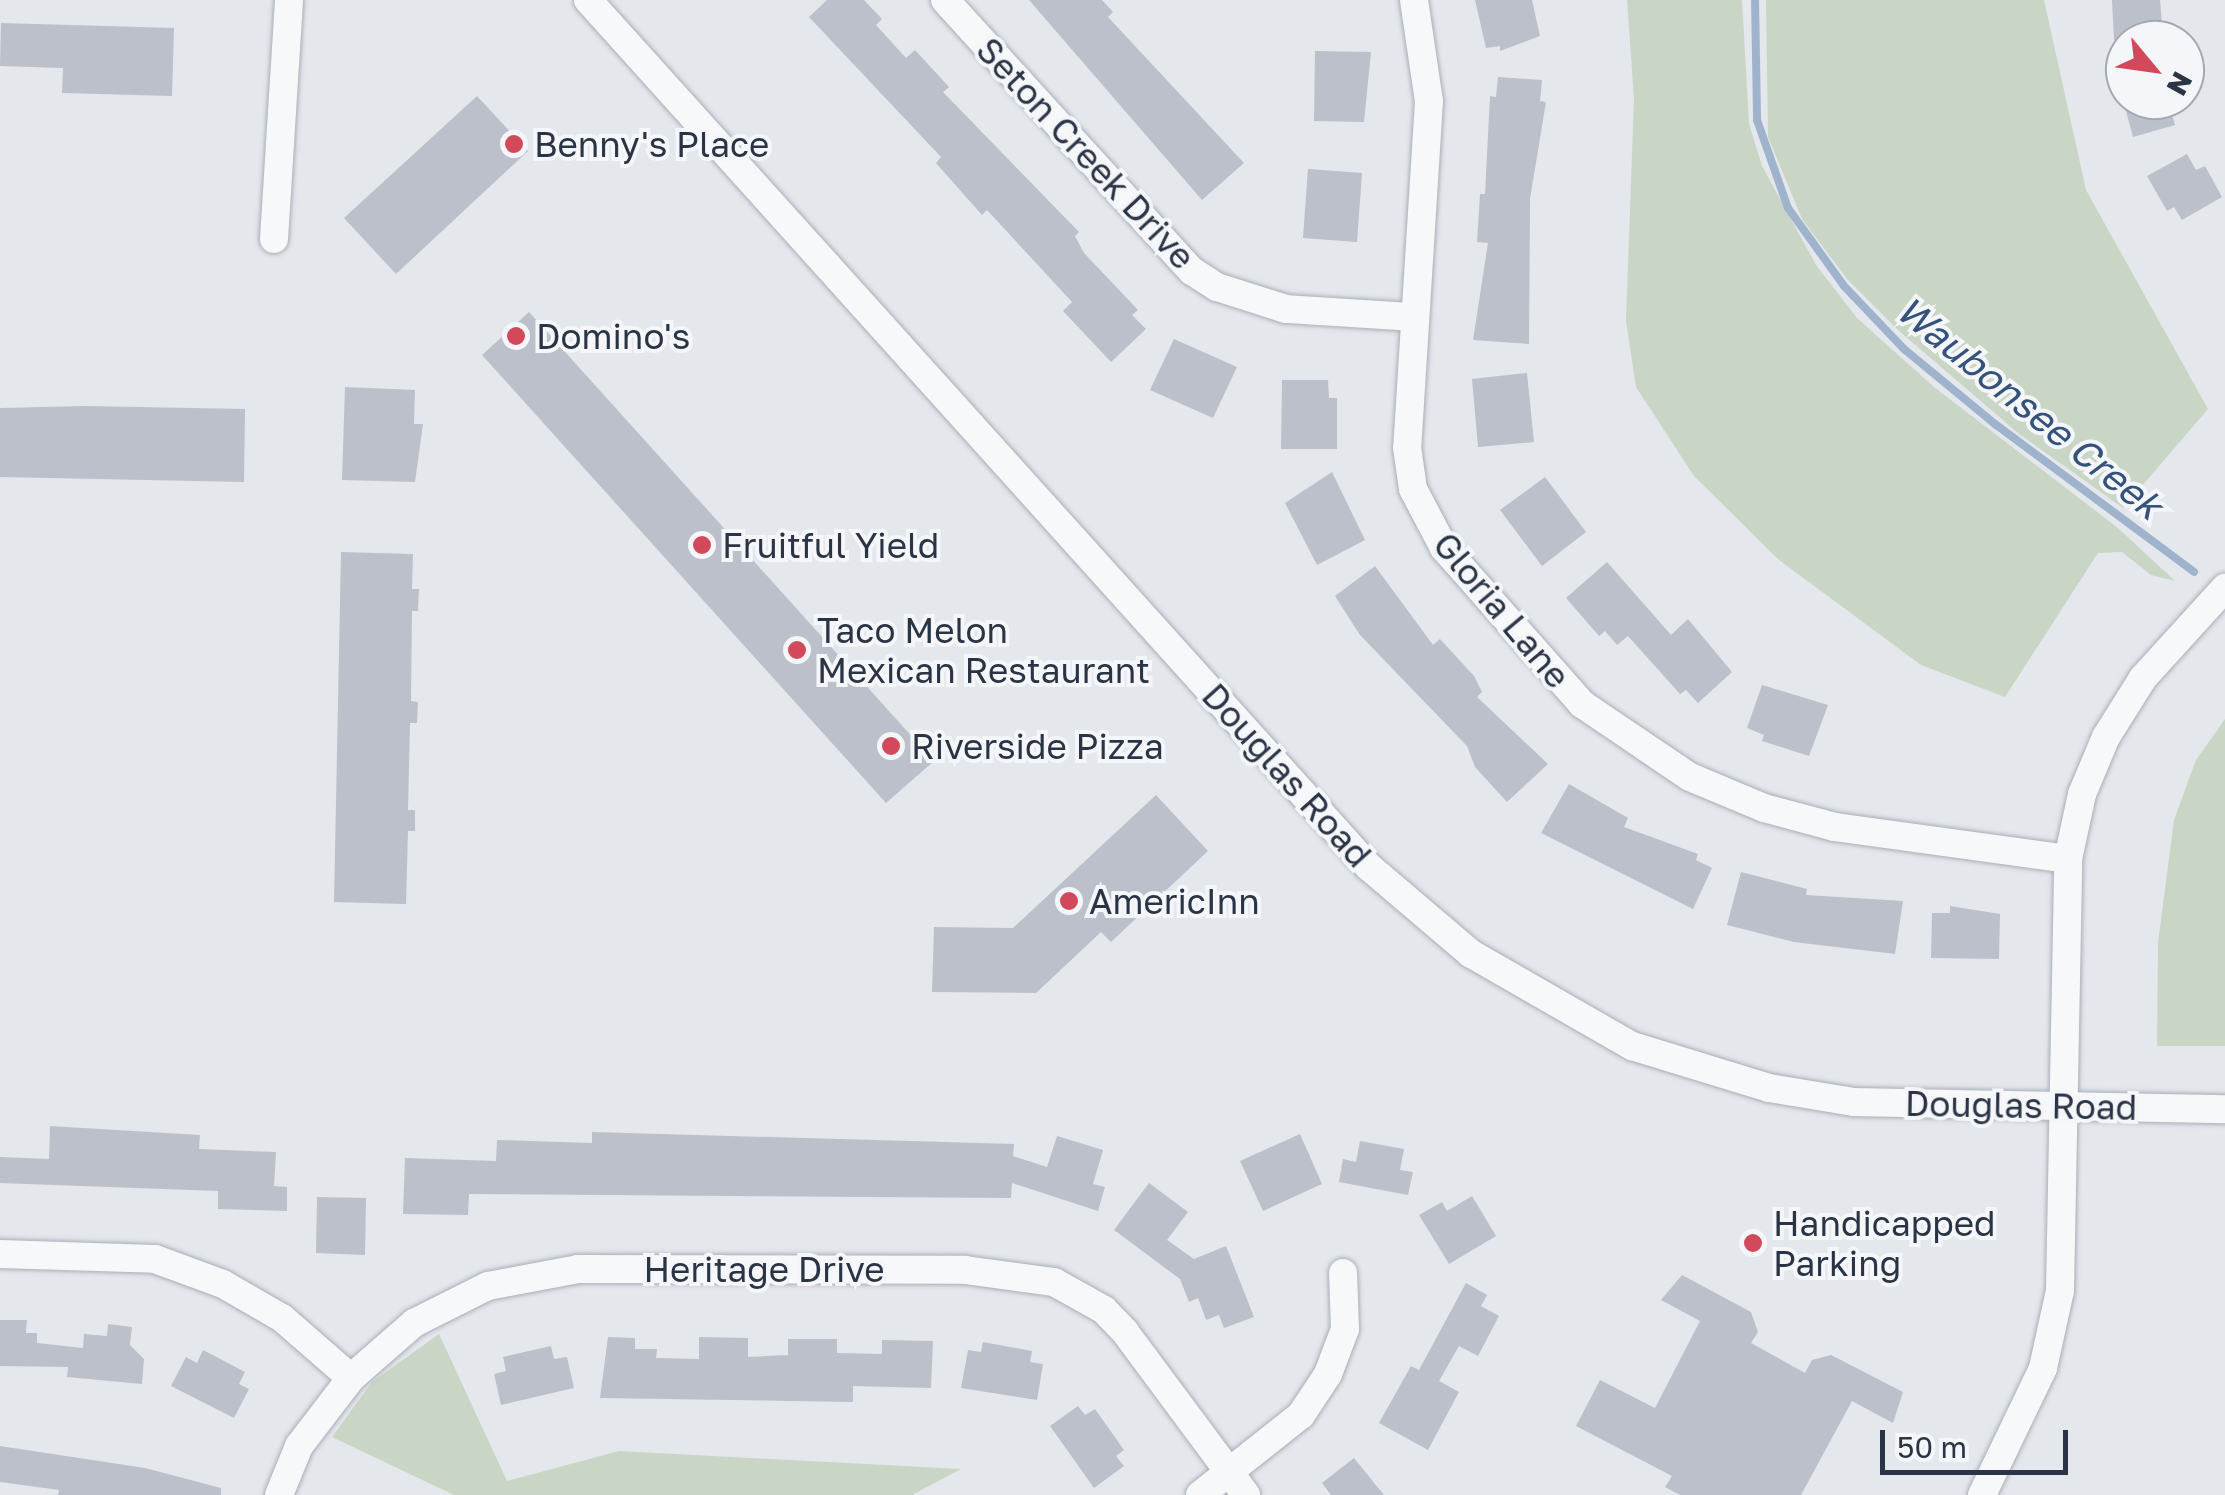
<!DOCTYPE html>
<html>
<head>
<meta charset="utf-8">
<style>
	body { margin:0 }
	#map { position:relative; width:2225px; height:1495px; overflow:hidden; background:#e4e7ec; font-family:"Golos Text",sans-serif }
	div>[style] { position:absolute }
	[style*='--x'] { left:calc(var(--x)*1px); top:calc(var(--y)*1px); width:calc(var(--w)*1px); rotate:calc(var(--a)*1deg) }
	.green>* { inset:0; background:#c9d6c5 }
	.stream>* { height:8px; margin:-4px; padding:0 4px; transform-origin:4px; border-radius:4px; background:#9fb4cc }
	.building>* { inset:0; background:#bbc0ca }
	.roads { filter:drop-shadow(0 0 2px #a9aeb7) drop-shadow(0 0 2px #a9aeb7) }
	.minor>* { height:28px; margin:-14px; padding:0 14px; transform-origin:14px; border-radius:14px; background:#f7f8fa }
	.dots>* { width:28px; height:28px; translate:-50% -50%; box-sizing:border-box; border:5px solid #f4f6f9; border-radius:50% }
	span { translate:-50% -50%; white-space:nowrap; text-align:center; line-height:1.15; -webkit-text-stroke:8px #f4f6f9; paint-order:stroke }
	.poi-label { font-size:35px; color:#2b3445 }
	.left { translate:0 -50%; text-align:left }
	.street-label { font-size:35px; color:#2b3445 }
	.water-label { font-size:38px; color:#34527a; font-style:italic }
	.north { position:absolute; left:2105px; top:20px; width:100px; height:100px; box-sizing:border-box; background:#f4f6f9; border:2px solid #a4a8b1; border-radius:50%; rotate:119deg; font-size:28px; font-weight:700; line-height:40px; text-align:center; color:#2b3445 }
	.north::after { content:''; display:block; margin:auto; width:35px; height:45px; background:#d1495b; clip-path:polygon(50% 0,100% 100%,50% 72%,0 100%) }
	.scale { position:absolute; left:1880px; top:1430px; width:188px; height:45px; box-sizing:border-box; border:5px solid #2b3445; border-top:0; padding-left:12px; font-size:30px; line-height:35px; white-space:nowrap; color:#2b3445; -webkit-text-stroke:8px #f4f6f9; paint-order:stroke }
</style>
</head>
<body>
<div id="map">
	<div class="green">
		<i style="clip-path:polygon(1627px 0,1742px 0,1749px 124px,1762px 166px,1816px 265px,1857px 318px,1934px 387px,2118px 528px,2175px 581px,2151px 575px,2122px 552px,2098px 553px,2005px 697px,1921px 665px,1779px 560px,1694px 476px,1636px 387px,1626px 321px,1634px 98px)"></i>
		<i style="clip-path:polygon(1766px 0,2044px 0,2086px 190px,2208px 409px,2123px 508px,2018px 433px,1899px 331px,1847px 279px,1802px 219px,1768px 137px)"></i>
		<i style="clip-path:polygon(2225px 719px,2225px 1046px,2157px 1046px,2158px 943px,2174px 820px,2196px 760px)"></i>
		<i style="clip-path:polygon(439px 1334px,507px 1481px,619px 1451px,961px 1469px,912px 1495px,454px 1495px,332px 1437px,372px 1382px)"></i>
	</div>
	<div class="stream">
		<i style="--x:1755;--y:0;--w:120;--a:89"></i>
		<i style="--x:1757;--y:120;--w:93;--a:70.6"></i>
		<i style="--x:1788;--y:208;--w:96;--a:54.3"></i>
		<i style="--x:1844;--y:286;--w:87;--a:46.4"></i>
		<i style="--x:1904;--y:349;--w:118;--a:39.5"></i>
		<i style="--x:1995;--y:424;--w:248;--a:36.6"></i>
	</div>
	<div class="building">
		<i style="clip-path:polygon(827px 0,864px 0,882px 19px,876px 25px,906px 58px,915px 50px,949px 87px,943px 92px,1079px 232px,1075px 236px,1084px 253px,1138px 310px,1132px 315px,1146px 329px,1111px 362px,1063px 311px,1072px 302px,987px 210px,982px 215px,936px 163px,941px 157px,809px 17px)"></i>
		<i style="clip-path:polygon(1029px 0,1102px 0,1113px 12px,1108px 17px,1244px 163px,1202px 200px)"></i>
		<i style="clip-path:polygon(1475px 0,1532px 0,1540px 36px,1500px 51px,1500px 46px,1486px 48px)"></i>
		<i style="clip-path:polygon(2112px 0,2160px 0,2163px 37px,2114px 40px)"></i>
		<i style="clip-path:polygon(1px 23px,174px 28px,172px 96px,62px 93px,63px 68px,0 66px)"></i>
		<i style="clip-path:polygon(1315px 51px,1371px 52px,1364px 122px,1314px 121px)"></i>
		<i style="clip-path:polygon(1498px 77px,1542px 80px,1540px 101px,1546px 102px,1530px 199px,1529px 344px,1473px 340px,1488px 243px,1477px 242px,1480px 194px,1485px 194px,1490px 96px,1496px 97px)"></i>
		<i style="clip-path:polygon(477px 96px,528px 151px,396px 274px,344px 218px)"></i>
		<i style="clip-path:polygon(2123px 100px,2168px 100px,2175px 125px,2133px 137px)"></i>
		<i style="clip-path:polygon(2187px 154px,2196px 170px,2205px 166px,2222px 197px,2182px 220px,2174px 207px,2167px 211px,2147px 176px)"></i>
		<i style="clip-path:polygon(1308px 169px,1362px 173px,1357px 242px,1303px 238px)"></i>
		<i style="clip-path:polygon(529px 312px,934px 761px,886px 803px,482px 355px)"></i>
		<i style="clip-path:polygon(1174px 339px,1237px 367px,1213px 418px,1150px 390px)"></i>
		<i style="clip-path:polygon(1527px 373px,1534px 442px,1478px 447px,1472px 379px)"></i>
		<i style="clip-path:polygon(1282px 380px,1328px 380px,1329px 398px,1337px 398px,1337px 449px,1281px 449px)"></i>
		<i style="clip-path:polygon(345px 387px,415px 390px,414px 424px,423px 424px,415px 482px,342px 480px)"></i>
		<i style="clip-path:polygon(85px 406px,245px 409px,244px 482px,0 477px,0 408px)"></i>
		<i style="clip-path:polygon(1332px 472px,1365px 540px,1317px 565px,1285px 503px)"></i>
		<i style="clip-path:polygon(1545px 477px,1586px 532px,1542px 566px,1500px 510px)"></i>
		<i style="clip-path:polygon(341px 552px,413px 554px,412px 589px,419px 589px,418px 611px,412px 611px,411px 701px,418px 702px,417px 723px,410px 723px,408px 810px,415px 810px,415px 831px,408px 831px,406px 904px,334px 902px)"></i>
		<i style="clip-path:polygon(1607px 562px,1671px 635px,1688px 619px,1732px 672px,1698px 703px,1686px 690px,1680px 694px,1628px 636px,1617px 645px,1605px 631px,1599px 636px,1566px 598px)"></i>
		<i style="clip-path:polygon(1375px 566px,1433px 645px,1440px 639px,1474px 676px,1482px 692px,1477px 697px,1548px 764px,1507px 802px,1475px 767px,1467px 746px,1360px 635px,1335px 596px)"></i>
		<i style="clip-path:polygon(1762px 685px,1828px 705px,1809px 756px,1762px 741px,1764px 735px,1747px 728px)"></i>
		<i style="clip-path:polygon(1569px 784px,1628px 818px,1624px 827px,1698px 854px,1696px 860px,1712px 868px,1693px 909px,1541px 833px)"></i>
		<i style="clip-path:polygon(1156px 795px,1208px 851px,1111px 942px,1101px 932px,1036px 993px,932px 992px,934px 927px,1013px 928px)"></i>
		<i style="clip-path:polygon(1741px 872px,1807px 889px,1806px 895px,1903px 901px,1895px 954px,1794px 942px,1727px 925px)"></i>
		<i style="clip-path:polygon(1950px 906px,2000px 914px,1999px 959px,1931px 958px,1932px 913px,1950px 913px)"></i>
		<i style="clip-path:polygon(50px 1126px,200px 1135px,199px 1149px,276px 1152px,274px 1186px,287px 1187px,287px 1211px,218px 1209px,218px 1191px,0 1183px,0 1157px,49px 1159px)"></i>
		<i style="clip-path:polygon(592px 1132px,1014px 1144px,1013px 1156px,1047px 1167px,1057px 1136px,1103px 1150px,1093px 1184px,1105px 1187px,1098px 1211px,1012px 1183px,1011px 1198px,469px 1194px,468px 1215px,403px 1214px,405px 1158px,496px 1161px,497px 1140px,592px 1143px)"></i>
		<i style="clip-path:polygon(1300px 1134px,1322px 1184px,1263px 1211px,1240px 1161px)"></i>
		<i style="clip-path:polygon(1360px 1141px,1404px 1149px,1400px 1170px,1413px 1172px,1408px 1195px,1339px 1182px,1343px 1159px,1356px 1162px)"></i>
		<i style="clip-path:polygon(1149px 1183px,1188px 1212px,1167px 1240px,1194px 1259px,1226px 1246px,1254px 1317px,1224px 1328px,1219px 1315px,1206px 1320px,1198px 1298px,1189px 1302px,1180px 1279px,1114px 1230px)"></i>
		<i style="clip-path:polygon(1472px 1196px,1496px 1236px,1449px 1264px,1419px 1215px,1442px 1202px,1447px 1211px)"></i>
		<i style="clip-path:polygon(317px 1197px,366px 1198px,365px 1255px,316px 1253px)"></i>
		<i style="clip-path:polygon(1682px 1275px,1751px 1312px,1758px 1332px,1751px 1343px,1805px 1373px,1812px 1360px,1831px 1355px,1903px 1392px,1893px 1423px,1852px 1401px,1801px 1495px,1680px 1495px,1665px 1487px,1672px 1476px,1576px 1426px,1600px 1380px,1655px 1408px,1700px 1321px,1661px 1300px)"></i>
		<i style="clip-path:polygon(1466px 1283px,1487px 1295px,1481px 1306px,1499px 1316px,1478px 1356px,1459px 1346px,1439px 1381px,1459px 1392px,1428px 1450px,1379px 1423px,1411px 1366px,1419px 1370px)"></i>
		<i style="clip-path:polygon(0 1320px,27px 1320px,26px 1333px,37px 1333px,37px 1343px,83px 1348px,84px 1334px,107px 1336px,108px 1324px,132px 1327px,130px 1345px,144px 1359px,142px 1384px,67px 1377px,68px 1367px,0 1366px)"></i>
		<i style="clip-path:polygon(608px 1337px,635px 1338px,635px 1349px,657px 1349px,656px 1358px,699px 1359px,699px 1337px,748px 1338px,748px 1357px,788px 1355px,788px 1339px,837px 1339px,837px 1353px,882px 1354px,882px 1340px,933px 1341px,931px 1388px,853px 1386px,853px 1402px,600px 1398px)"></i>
		<i style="clip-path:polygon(983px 1342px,1032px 1351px,1030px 1362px,1043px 1364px,1037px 1400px,961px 1388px,968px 1350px,981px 1352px)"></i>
		<i style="clip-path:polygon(551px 1346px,554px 1359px,567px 1357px,574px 1388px,501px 1405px,494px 1374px,506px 1371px,503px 1357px)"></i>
		<i style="clip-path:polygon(203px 1350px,245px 1372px,239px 1384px,249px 1389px,234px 1418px,171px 1386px,186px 1357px,197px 1363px)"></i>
		<i style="clip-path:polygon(1078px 1406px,1085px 1415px,1095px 1409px,1124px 1450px,1116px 1456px,1124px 1466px,1094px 1488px,1050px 1426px)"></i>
		<i style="clip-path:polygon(0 1446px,145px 1468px,221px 1488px,221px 1495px,58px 1495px,59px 1490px,0 1482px)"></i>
		<i style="clip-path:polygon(1354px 1458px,1384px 1495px,1331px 1495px,1322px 1483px)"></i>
	</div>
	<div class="roads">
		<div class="minor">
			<i style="--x:588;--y:0;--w:1167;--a:47.99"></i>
			<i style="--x:1369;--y:867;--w:133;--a:40.4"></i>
			<i style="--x:1470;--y:953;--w:187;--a:29.9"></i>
			<i style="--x:1632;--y:1046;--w:143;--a:17"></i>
			<i style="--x:1769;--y:1088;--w:86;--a:9.4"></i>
			<i style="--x:1854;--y:1102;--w:371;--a:1.1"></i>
			<i style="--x:945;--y:0;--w:367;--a:47.7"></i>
			<i style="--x:1192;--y:271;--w:30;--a:33"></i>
			<i style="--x:1217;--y:287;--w:72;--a:17.7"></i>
			<i style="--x:1286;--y:309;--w:127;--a:3.6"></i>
			<i style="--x:1414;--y:0;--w:102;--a:81.6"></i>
			<i style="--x:1429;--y:101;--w:347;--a:93.6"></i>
			<i style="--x:1407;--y:447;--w:42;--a:81.9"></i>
			<i style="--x:1413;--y:489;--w:67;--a:62.3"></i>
			<i style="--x:1444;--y:548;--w:208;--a:48.5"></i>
			<i style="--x:1582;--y:704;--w:130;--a:34.1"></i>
			<i style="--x:1690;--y:777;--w:80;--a:22.7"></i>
			<i style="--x:1764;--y:808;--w:73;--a:15"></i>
			<i style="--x:1835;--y:827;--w:235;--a:7.8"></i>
			<i style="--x:274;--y:239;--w:239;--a:-86.4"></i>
			<i style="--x:0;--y:1254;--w:155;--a:1.8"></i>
			<i style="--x:155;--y:1259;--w:72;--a:20.2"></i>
			<i style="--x:223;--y:1284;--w:68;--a:30"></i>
			<i style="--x:282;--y:1318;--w:91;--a:41"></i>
			<i style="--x:279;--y:1495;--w:53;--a:-67.8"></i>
			<i style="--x:299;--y:1446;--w:86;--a:-52.6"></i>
			<i style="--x:351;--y:1378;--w:84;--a:-41.1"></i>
			<i style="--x:414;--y:1323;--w:83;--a:-26.6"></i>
			<i style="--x:488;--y:1286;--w:92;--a:-10.7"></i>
			<i style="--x:578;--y:1269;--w:387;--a:0.1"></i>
			<i style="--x:965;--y:1270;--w:90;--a:7.7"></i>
			<i style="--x:1054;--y:1282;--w:57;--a:29.2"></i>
			<i style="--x:1104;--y:1310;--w:30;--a:46"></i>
			<i style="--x:1125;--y:1332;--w:203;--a:53.4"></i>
			<i style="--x:1200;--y:1495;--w:129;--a:-38.4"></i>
			<i style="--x:1301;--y:1415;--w:49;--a:-56.6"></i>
			<i style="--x:1328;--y:1374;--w:48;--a:-69.3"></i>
			<i style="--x:1345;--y:1329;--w:56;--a:-92"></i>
			<i style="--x:1982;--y:1495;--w:141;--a:-64.3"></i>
			<i style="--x:2043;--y:1368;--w:79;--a:-77.6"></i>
			<i style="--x:2060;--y:1291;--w:432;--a:-88.9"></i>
			<i style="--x:2068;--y:859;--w:66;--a:-77.8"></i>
			<i style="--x:2082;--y:794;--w:62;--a:-67.2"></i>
			<i style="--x:2106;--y:737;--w:70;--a:-57.9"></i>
			<i style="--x:2143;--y:678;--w:122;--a:-47.7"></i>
		</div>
	</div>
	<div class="dots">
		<i style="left:514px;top:144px;background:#d1495b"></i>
		<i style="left:516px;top:336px;background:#d1495b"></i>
		<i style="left:702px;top:545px;background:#d1495b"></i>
		<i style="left:797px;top:650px;background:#d1495b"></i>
		<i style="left:891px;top:746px;background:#d1495b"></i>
		<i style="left:1069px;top:901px;background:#d1495b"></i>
		<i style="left:1753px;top:1243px;background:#d1495b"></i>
	</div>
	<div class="poi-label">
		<span class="left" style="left:534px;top:144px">Benny's Place</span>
		<span class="left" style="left:536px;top:336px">Domino's</span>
		<span class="left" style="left:722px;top:545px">Fruitful Yield</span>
		<span class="left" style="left:817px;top:650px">Taco Melon<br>Mexican Restaurant</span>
		<span class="left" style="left:911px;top:746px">Riverside Pizza</span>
		<span class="left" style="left:1089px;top:901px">AmericInn</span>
		<span class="left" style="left:1773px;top:1243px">Handicapped<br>Parking</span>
	</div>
	<div class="street-label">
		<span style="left:1086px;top:153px;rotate:47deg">Seton Creek Drive</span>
		<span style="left:1502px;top:610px;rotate:50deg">Gloria Lane</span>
		<span style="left:1287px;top:775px;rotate:48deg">Douglas Road</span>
		<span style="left:2021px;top:1105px;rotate:1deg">Douglas Road</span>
		<span style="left:764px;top:1269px">Heritage Drive</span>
	</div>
	<div class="water-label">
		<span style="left:2030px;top:407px;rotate:39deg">Waubonsee Creek</span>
	</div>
	<div class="north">N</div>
	<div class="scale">50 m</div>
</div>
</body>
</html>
